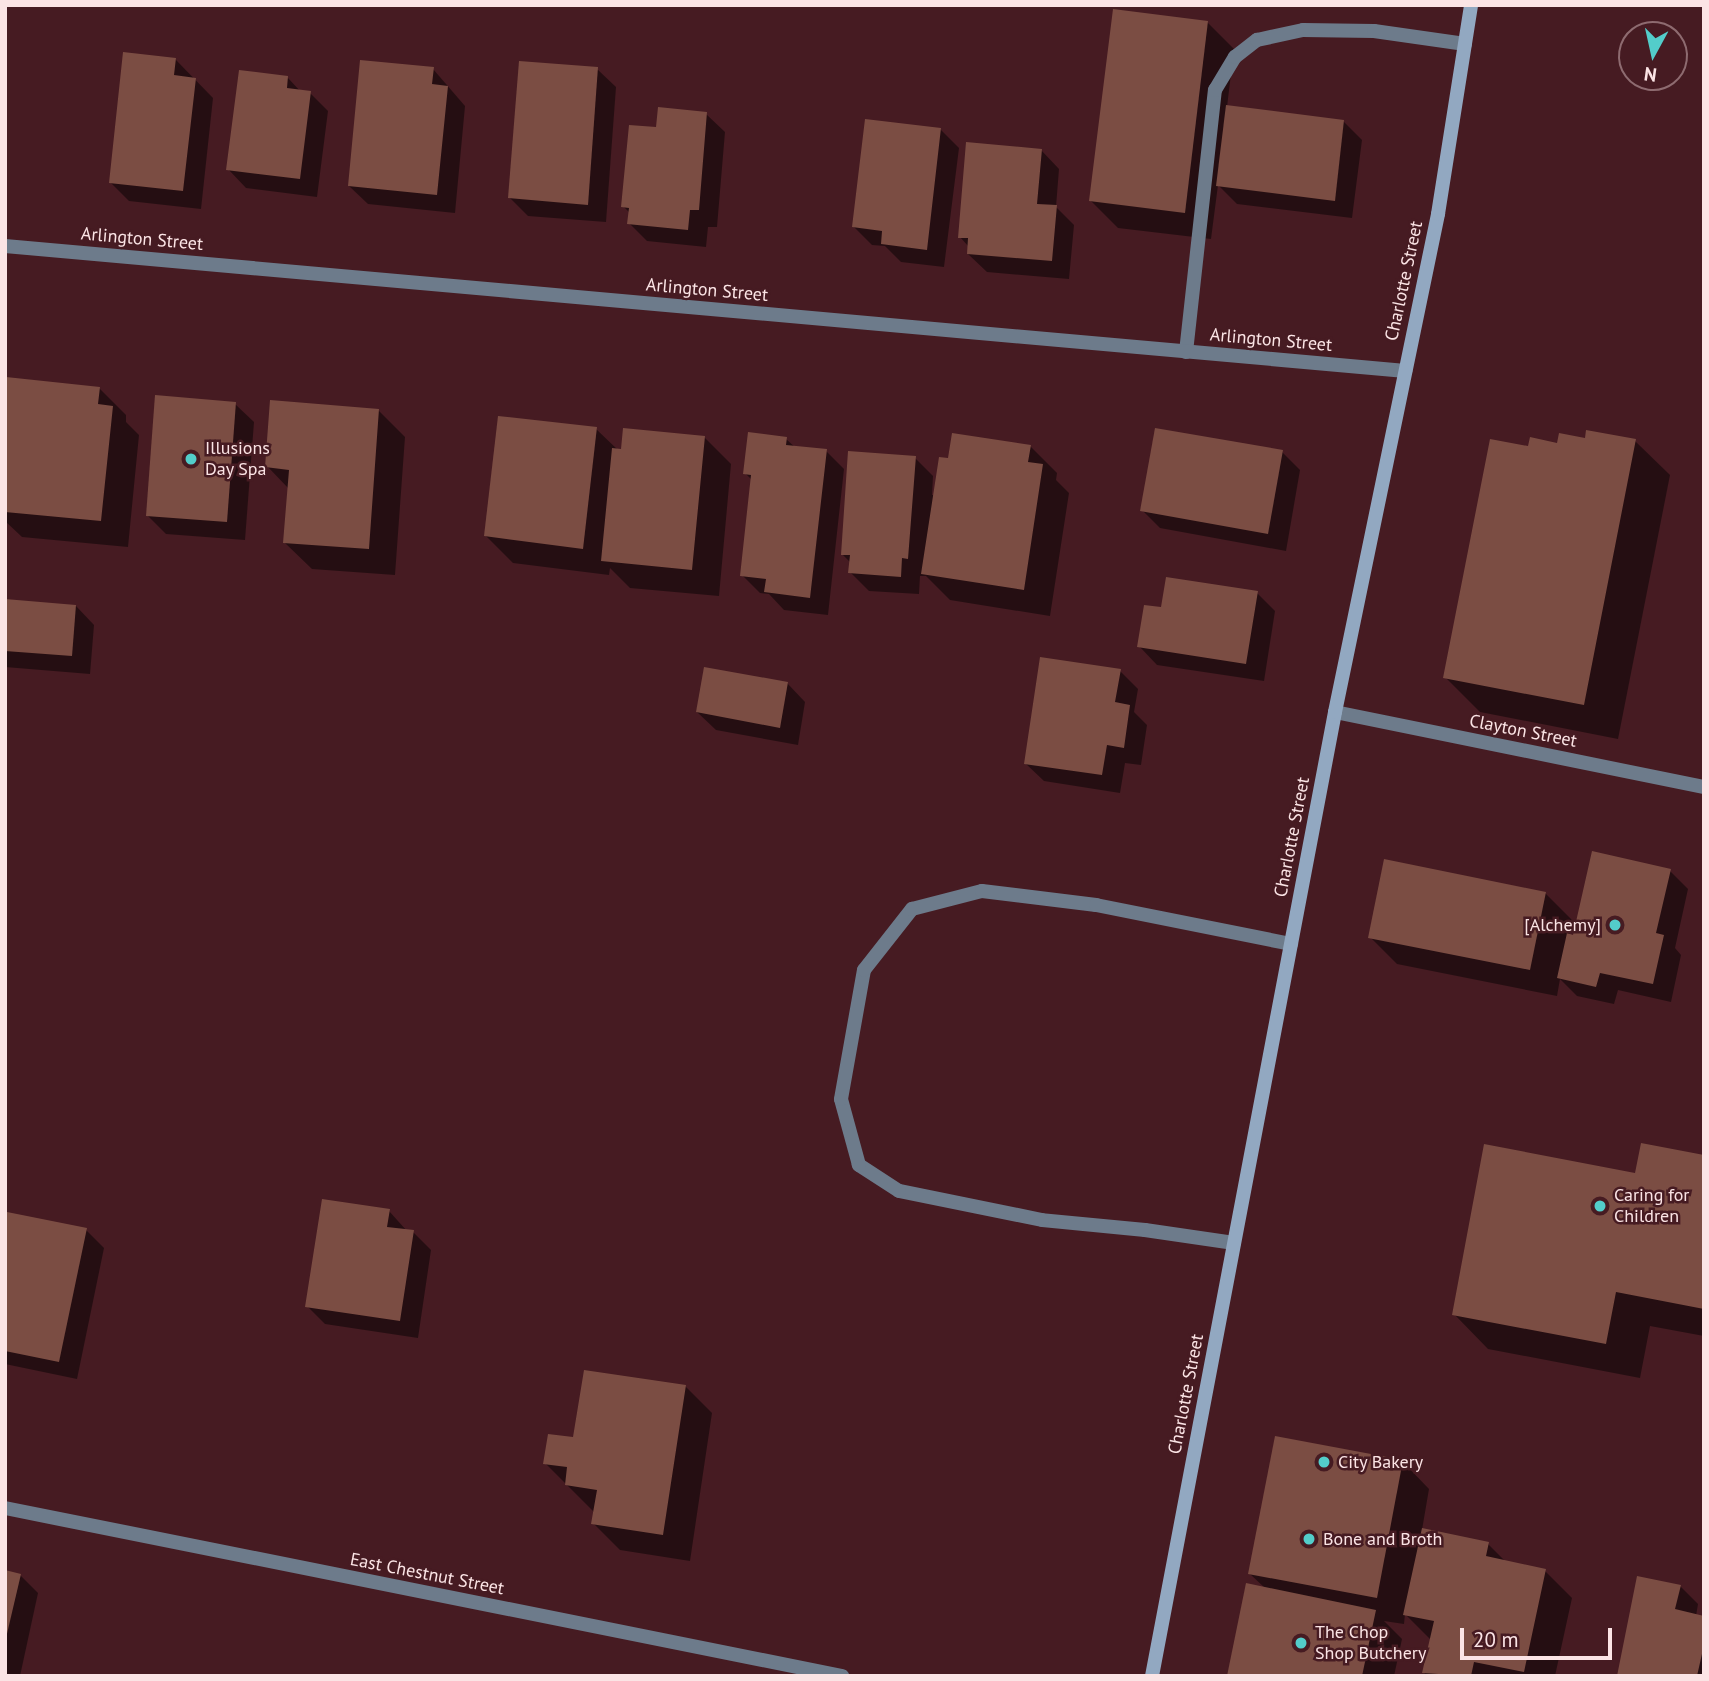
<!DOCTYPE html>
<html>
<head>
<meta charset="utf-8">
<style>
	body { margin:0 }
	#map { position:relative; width:1709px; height:1681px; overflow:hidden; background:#461b22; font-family:"PT Sans",sans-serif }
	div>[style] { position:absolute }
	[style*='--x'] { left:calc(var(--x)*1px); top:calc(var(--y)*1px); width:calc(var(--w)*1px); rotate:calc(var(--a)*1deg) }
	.shadow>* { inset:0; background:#0007 }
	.building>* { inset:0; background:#7b4d43 }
	.lane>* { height:14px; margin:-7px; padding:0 7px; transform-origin:7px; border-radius:7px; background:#6d7b8b }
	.street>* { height:14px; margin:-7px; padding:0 7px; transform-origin:7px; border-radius:7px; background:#6d7b8b }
	.secondary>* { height:14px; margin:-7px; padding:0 7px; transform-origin:7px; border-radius:7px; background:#92a8c1 }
	.dots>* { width:19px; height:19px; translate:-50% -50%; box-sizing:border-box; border:4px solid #461b22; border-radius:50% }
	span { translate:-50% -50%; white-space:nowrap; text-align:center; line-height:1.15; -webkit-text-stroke:5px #461b22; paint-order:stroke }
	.street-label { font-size:18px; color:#fbe4e5 }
	.poi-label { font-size:18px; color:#fbe4e5 }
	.left { translate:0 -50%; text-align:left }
	.right { translate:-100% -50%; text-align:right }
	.frame { position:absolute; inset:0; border:7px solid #fbe4e5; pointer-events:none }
	.north { position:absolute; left:1618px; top:21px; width:70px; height:70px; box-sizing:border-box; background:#461b22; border:2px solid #8e6b70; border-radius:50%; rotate:188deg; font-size:19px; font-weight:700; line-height:28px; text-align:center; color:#fbe4e5 }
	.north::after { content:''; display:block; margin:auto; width:24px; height:32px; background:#53cdca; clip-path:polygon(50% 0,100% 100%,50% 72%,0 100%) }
	.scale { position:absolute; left:1460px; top:1628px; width:152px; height:32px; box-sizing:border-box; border:4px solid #fbe4e5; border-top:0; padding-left:9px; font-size:21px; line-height:24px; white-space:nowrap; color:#fbe4e5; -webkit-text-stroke:5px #461b22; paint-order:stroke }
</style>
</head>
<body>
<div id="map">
	<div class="shadow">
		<i style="clip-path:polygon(1207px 22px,1234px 49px,1227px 107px,1344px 122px,1362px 140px,1352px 218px,1237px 204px,1218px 185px,1211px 239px,1118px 228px,1091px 201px)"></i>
		<i style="clip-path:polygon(175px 59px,213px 98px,201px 209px,129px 201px,111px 183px)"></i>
		<i style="clip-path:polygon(433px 69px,465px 106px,455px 213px,368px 204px,349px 186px)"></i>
		<i style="clip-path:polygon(597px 69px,616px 87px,606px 222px,528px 216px,510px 198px)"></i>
		<i style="clip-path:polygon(288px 78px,301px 92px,310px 93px,328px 111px,317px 197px,246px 188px,228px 169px)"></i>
		<i style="clip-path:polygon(706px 114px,725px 132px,717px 227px,708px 227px,706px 247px,647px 241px,629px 223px,630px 213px,623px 206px,657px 129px)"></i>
		<i style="clip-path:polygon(940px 129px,959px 148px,944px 267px,901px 262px,885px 246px,872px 245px,854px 227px)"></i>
		<i style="clip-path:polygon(1041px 150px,1059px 169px,1056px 207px,1074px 225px,1069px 279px,987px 272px,968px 254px,969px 247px,960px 237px)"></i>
		<i style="clip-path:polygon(8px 379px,99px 388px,126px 415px,126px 422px,139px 435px,128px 547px,22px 537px,5px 521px)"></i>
		<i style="clip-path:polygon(235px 404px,254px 422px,245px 540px,166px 534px,148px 516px)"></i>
		<i style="clip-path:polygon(378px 410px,405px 437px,395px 575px,312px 569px,285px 543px,289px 489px,267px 466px)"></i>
		<i style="clip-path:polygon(596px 429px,618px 450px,704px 437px,731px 464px,719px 596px,630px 588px,610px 568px,609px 575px,513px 563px,486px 536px)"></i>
		<i style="clip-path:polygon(786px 439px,796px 448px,826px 451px,844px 469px,828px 615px,784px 610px,769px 594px,760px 593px,742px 575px,752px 480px,745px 473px)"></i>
		<i style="clip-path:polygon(1586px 440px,1635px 441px,1670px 475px,1618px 739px,1480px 712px,1445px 677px,1530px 448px)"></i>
		<i style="clip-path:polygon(1030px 446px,1057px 473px,1056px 480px,1069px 493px,1050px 616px,950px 600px,926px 576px,920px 576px,919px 594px,869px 591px,850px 572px,851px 563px,842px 554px,915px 458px,933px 476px,932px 495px,935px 495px,950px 460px)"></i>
		<i style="clip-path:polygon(1282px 452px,1300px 470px,1286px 551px,1160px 528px,1142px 510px)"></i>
		<i style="clip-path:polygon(1257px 593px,1275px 611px,1264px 681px,1157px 665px,1139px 646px,1162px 609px)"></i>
		<i style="clip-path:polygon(5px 601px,76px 606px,94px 625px,90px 674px,5px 667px)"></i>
		<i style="clip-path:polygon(1120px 671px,1138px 689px,1134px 712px,1147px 725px,1141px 765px,1125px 763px,1120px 793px,1044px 781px,1025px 763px)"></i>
		<i style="clip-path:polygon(787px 683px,805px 702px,798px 745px,716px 730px,697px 712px)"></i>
		<i style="clip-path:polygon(1670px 871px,1688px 889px,1675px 948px,1681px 955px,1671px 1002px,1618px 990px,1614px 1004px,1577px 996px,1560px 979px,1557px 996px,1397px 964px,1370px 937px,1545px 893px,1572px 920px,1569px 936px,1574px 937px)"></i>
		<i style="clip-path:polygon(1704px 1156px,1704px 1336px,1650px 1326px,1640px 1378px,1488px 1349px,1454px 1314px,1637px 1175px)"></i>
		<i style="clip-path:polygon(389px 1211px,407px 1231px,413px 1232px,431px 1250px,418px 1338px,325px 1324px,307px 1306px)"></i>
		<i style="clip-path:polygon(8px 1214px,86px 1230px,104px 1248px,77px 1379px,5px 1364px)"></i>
		<i style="clip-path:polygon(685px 1386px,712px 1413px,690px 1561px,620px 1550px,593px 1523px,593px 1511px,545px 1463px,575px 1439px)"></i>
		<i style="clip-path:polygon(1403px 1462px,1429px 1489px,1422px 1530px,1488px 1544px,1507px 1563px,1545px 1571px,1572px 1598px,1555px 1676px,1428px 1676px,1424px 1673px,1431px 1640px,1405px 1614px,1404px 1624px,1384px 1621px,1402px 1639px,1394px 1676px,1228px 1676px,1266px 1589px,1250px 1574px)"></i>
		<i style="clip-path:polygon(5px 1572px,20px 1575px,38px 1593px,20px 1676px,5px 1676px)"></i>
		<i style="clip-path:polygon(1680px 1586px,1698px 1604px,1696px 1616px,1704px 1617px,1704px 1676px,1619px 1676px)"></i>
	</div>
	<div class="building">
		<i style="clip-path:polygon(1113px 9px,1208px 21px,1185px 213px,1089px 201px)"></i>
		<i style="clip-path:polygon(123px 52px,176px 58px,174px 75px,196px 78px,183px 191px,109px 183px)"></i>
		<i style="clip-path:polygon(360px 60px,434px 67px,432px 84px,448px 86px,437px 195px,348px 186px)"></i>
		<i style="clip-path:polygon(519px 61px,598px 67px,588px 205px,508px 198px)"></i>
		<i style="clip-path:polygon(239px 70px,288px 76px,287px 88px,311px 91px,300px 179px,226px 170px)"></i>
		<i style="clip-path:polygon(1226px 105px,1344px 120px,1335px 201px,1216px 186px)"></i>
		<i style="clip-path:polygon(658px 107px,707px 112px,699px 210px,690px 210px,688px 230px,627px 224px,629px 208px,621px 207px,629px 125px,656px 127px)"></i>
		<i style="clip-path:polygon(865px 119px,941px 128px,927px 250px,881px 244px,882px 231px,852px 227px)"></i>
		<i style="clip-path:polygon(966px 142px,1042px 149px,1037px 204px,1057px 205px,1052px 261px,967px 254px,968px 238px,958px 238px)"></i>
		<i style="clip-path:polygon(6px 377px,100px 387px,98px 404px,113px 406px,101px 521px,5px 512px)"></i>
		<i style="clip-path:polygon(155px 395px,236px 402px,227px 522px,146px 516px)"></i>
		<i style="clip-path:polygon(270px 400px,379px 409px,369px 549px,283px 543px,289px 470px,265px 467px)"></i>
		<i style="clip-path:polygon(498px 416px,597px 427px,583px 549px,484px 536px)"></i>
		<i style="clip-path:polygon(623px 428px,705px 436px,692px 570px,601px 561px,612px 448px,621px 449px)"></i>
		<i style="clip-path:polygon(1155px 428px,1283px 450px,1268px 534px,1140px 511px)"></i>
		<i style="clip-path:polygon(1586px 430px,1636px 439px,1584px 705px,1443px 678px,1490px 439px,1528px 446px,1530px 437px,1557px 443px,1559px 433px,1585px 438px)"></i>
		<i style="clip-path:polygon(748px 432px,787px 437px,786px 445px,827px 449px,810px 598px,764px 592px,766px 579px,740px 576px,751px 475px,743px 474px)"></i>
		<i style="clip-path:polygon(952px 433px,1031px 445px,1028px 462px,1043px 464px,1024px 590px,921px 574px,939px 457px,948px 458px)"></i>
		<i style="clip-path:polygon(848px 451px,916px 456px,908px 559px,902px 558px,901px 577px,848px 573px,850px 555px,841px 555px)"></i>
		<i style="clip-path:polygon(1166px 577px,1258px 591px,1246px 664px,1137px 647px,1144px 605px,1161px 607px)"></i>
		<i style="clip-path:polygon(5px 599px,76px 605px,72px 656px,5px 651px)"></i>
		<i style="clip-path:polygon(1040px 657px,1121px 669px,1115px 702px,1130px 705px,1124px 748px,1107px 745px,1102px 775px,1024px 764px)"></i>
		<i style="clip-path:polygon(704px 667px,788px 682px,780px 728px,696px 712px)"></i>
		<i style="clip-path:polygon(1592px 851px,1671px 869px,1656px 933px,1664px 935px,1653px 984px,1600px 973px,1596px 987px,1557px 978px,1567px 933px,1573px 935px)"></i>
		<i style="clip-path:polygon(1384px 859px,1546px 892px,1530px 970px,1368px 938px)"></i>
		<i style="clip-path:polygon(1641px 1143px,1704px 1155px,1704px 1309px,1616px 1292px,1606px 1344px,1452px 1315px,1484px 1144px,1635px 1173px)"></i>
		<i style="clip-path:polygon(322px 1199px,390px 1209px,387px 1227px,414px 1230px,400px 1321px,305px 1307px)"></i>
		<i style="clip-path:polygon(7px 1212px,87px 1228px,59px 1362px,5px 1351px)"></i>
		<i style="clip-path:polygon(584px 1370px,686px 1385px,663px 1535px,591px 1524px,597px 1490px,565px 1485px,567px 1467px,543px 1464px,548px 1434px,573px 1437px)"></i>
		<i style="clip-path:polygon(1275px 1436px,1403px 1460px,1377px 1598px,1248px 1574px)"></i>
		<i style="clip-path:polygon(1422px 1528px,1489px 1542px,1486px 1556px,1546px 1569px,1524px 1672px,1474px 1662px,1471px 1676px,1422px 1673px,1434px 1621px,1403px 1615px)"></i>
		<i style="clip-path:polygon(5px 1570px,21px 1574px,6px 1638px,5px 1638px)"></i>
		<i style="clip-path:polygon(1637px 1576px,1681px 1585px,1675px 1609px,1704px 1616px,1704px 1645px,1697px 1676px,1617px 1676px)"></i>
		<i style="clip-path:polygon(1246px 1583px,1376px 1610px,1362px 1676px,1227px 1676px)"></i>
	</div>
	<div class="lane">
		<i style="--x:1186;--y:352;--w:264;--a:-83.7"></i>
		<i style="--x:1215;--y:90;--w:39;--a:-59"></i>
		<i style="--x:1235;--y:57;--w:28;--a:-38"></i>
		<i style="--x:1257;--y:40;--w:47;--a:-12.3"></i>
		<i style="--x:1303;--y:30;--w:71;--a:0.8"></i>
		<i style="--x:1374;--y:31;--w:92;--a:8.1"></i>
		<i style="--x:1234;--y:1243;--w:90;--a:-171.7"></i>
		<i style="--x:1145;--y:1230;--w:103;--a:-174.5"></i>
		<i style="--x:1042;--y:1220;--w:146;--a:-168.5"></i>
		<i style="--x:899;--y:1191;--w:48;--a:-147"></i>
		<i style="--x:859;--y:1165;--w:68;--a:-105.3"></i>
		<i style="--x:841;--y:1099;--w:131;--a:-79.9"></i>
		<i style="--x:864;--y:970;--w:78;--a:-51.8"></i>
		<i style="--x:912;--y:909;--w:72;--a:-14.4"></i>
		<i style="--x:982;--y:891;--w:115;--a:7"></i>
		<i style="--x:1096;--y:905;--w:199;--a:11.3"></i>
	</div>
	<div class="street">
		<i style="--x:5;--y:246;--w:1406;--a:5.1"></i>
		<i style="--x:1335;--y:712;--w:377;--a:11.5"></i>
		<i style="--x:5;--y:1508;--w:854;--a:11.35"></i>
	</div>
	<div class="secondary">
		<i style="--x:1152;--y:1676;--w:981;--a:-79.25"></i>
		<i style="--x:1335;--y:712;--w:509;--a:-78.31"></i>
		<i style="--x:1438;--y:214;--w:212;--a:-81"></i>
	</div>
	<div class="dots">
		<i style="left:191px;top:459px;background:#53cdca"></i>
		<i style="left:1615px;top:925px;background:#53cdca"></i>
		<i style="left:1600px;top:1206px;background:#53cdca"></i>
		<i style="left:1324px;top:1462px;background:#53cdca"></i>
		<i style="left:1309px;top:1539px;background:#53cdca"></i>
		<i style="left:1301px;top:1643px;background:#53cdca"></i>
	</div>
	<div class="street-label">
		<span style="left:142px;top:239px;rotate:5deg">Arlington Street</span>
		<span style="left:1404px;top:281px;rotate:-78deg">Charlotte Street</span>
		<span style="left:707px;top:290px;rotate:5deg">Arlington Street</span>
		<span style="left:1271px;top:340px;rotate:5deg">Arlington Street</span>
		<span style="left:1523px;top:731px;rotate:11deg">Clayton Street</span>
		<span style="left:1292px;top:837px;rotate:-79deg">Charlotte Street</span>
		<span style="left:1186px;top:1394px;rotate:-79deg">Charlotte Street</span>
		<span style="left:427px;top:1574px;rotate:11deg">East Chestnut Street</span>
	</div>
	<div class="poi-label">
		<span class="left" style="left:205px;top:459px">Illusions<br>Day Spa</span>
		<span class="right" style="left:1601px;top:925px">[Alchemy]</span>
		<span class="left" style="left:1614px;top:1206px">Caring for<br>Children</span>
		<span class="left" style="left:1338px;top:1462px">City Bakery</span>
		<span class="left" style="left:1323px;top:1539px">Bone and Broth</span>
		<span class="left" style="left:1315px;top:1643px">The Chop<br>Shop Butchery</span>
	</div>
	<div class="frame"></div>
	<div class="north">N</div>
	<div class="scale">20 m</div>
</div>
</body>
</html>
